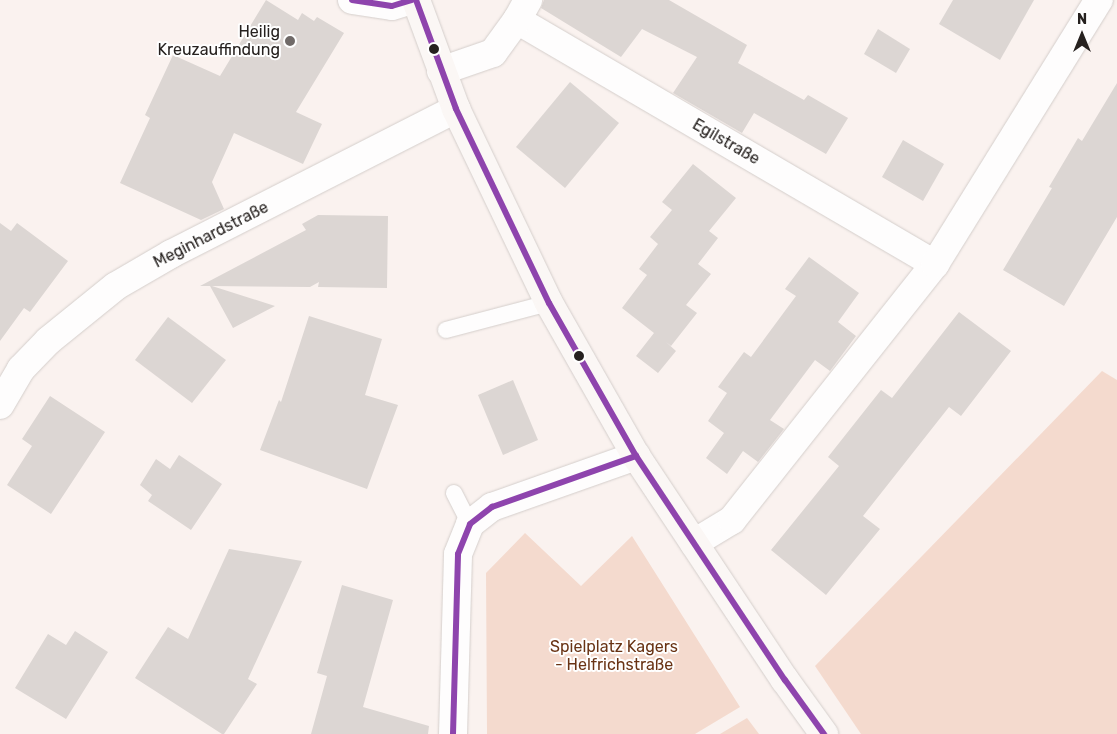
<!DOCTYPE html>
<html>
<head>
<meta charset="utf-8">
<style>
	body { margin:0 }
	#map { position:relative; width:1117px; height:734px; overflow:hidden; background:#faf2ef; font-family:Rubik,sans-serif }
	div>[style] { position:absolute }
	[style*='--x'] { left:calc(var(--x)*1px); top:calc(var(--y)*1px); width:calc(var(--w)*1px); rotate:calc(var(--a)*1deg) }
	.green>* { inset:0; background:#f4dace }
	.building>* { inset:0; background:#dcd6d3 }
	.roads { filter:drop-shadow(0 0 1px #d4cecb) drop-shadow(0 0 1px #d4cecb) }
	.lane>* { height:16px; margin:-8px; padding:0 8px; transform-origin:8px; border-radius:8px; background:#fefdfd }
	.street>* { height:28px; margin:-14px; padding:0 14px; transform-origin:14px; border-radius:14px; background:#fefdfd }
	.secondary>* { height:28px; margin:-14px; padding:0 14px; transform-origin:14px; border-radius:14px; background:#fbf7f5 }
	.bus-1>* { height:6px; margin:-3px; padding:0 3px; transform-origin:3px; border-radius:3px; background:#8e44ad }
	.dots>* { width:14px; height:14px; translate:-50% -50%; box-sizing:border-box; border:2px solid #fff; border-radius:50% }
	span { translate:-50% -50%; white-space:nowrap; text-align:center; line-height:1.15; -webkit-text-stroke:4px #fff; paint-order:stroke }
	.poi-label { font-size:16px; color:#26211f }
	.right { translate:-100% -50%; text-align:right }
	.street-label { font-size:16px; color:#26211f }
	.park-label { font-size:16px; color:#693314 }
	.north { position:absolute; left:1057px; top:10px; width:50px; height:50px; -webkit-text-stroke:4px #fff; paint-order:stroke; rotate:0deg; font-size:14px; font-weight:700; line-height:20px; text-align:center; color:#26211f }
	.north::after { content:''; display:block; margin:auto; width:18px; height:22px; background:#26211f; clip-path:polygon(50% 0,100% 100%,50% 72%,0 100%) }
</style>
</head>
<body>
<div id="map">
	<div class="green">
		<i style="clip-path:polygon(1102px 371px,1117px 380px,1117px 734px,861px 734px,815px 666px)"></i>
		<i style="clip-path:polygon(525px 533px,581px 586px,632px 536px,740px 707px,695px 734px,487px 734px,486px 573px)"></i>
		<i style="clip-path:polygon(747px 718px,759px 734px,720px 734px)"></i>
	</div>
	<div class="building">
		<i style="clip-path:polygon(266px 0,298px 20px,302px 13px,314px 21px,317px 17px,344px 33px,296px 112px,322px 124px,303px 164px,234px 133px,212px 182px,224px 209px,201px 220px,120px 183px,150px 118px,145px 115px,173px 55px,220px 76px)"></i>
		<i style="clip-path:polygon(544px 0,669px 0,747px 45px,738px 63px,804px 100px,808px 95px,848px 118px,826px 154px,754px 113px,742px 133px,673px 93px,697px 57px,642px 29px,621px 57px,541px 8px)"></i>
		<i style="clip-path:polygon(953px 0,1034px 0,1000px 60px,939px 24px)"></i>
		<i style="clip-path:polygon(878px 29px,910px 49px,896px 73px,864px 54px)"></i>
		<i style="clip-path:polygon(570px 82px,619px 123px,565px 188px,516px 147px)"></i>
		<i style="clip-path:polygon(1117px 83px,1117px 217px,1064px 306px,1003px 270px,1052px 188px,1049px 187px,1078px 138px,1082px 141px)"></i>
		<i style="clip-path:polygon(903px 140px,944px 164px,923px 201px,882px 177px)"></i>
		<i style="clip-path:polygon(693px 164px,736px 198px,709px 231px,718px 238px,698px 264px,711px 274px,686px 305px,697px 313px,671px 346px,666px 342px,676px 351px,658px 373px,636px 356px,654px 333px,622px 308px,647px 275px,639px 269px,658px 244px,650px 237px,672px 210px,662px 202px)"></i>
		<i style="clip-path:polygon(318px 215px,388px 216px,387px 288px,318px 287px,319px 282px,310px 287px,212px 286px,275px 306px,233px 328px,210px 286px,200px 286px,306px 230px,302px 224px)"></i>
		<i style="clip-path:polygon(0 223px,11px 231px,17px 223px,68px 261px,30px 312px,24px 308px,0 341px)"></i>
		<i style="clip-path:polygon(809px 257px,859px 293px,838px 322px,856px 336px,830px 371px,815px 360px,770px 420px,784px 429px,758px 462px,743px 451px,727px 474px,706px 458px,724px 433px,708px 421px,727px 393px,718px 387px,744px 352px,751px 357px,796px 296px,785px 289px)"></i>
		<i style="clip-path:polygon(959px 312px,1011px 351px,961px 416px,949px 407px,863px 516px,880px 529px,826px 595px,771px 550px,839px 466px,828px 457px,881px 390px,892px 398px)"></i>
		<i style="clip-path:polygon(309px 316px,382px 339px,365px 395px,398px 405px,367px 489px,260px 450px,279px 400px,281px 402px)"></i>
		<i style="clip-path:polygon(168px 317px,226px 360px,192px 403px,135px 360px)"></i>
		<i style="clip-path:polygon(513px 380px,538px 440px,503px 455px,478px 395px)"></i>
		<i style="clip-path:polygon(50px 396px,105px 432px,51px 514px,7px 485px,32px 446px,22px 439px)"></i>
		<i style="clip-path:polygon(179px 455px,222px 484px,191px 530px,148px 501px,152px 495px,140px 485px,156px 459px,170px 469px)"></i>
		<i style="clip-path:polygon(229px 549px,302px 561px,248px 679px,257px 684px,224px 734px,222px 734px,135px 678px,168px 627px,188px 639px)"></i>
		<i style="clip-path:polygon(342px 585px,393px 600px,363px 707px,429px 726px,428px 734px,311px 734px,327px 676px,317px 673px)"></i>
		<i style="clip-path:polygon(75px 631px,108px 652px,66px 719px,15px 688px,48px 634px,66px 645px)"></i>
	</div>
	<div class="roads">
		<div class="lane">
			<i style="--x:446;--y:330;--w:106;--a:-14.7"></i>
			<i style="--x:454;--y:493;--w:35;--a:63"></i>
		</div>
		<div class="street">
			<i style="--x:352;--y:0;--w:40;--a:8.5"></i>
			<i style="--x:392;--y:6;--w:21;--a:-17"></i>
			<i style="--x:517;--y:20;--w:484;--a:30.3"></i>
			<i style="--x:441;--y:71;--w:55;--a:-19.1"></i>
			<i style="--x:493;--y:53;--w:41;--a:-54"></i>
			<i style="--x:517;--y:20;--w:23;--a:-61"></i>
			<i style="--x:0;--y:405;--w:42;--a:-59.7"></i>
			<i style="--x:21;--y:369;--w:39;--a:-46"></i>
			<i style="--x:48;--y:341;--w:87;--a:-39"></i>
			<i style="--x:116;--y:286;--w:64;--a:-30.2"></i>
			<i style="--x:171;--y:254;--w:320;--a:-27"></i>
			<i style="--x:694;--y:543;--w:44;--a:-31.2"></i>
			<i style="--x:732;--y:520;--w:327;--a:-51.6"></i>
			<i style="--x:935;--y:264;--w:311;--a:-58.2"></i>
			<i style="--x:453;--y:734;--w:180;--a:-88.4"></i>
			<i style="--x:458;--y:554;--w:32;--a:-68"></i>
			<i style="--x:470;--y:524;--w:28;--a:-38"></i>
			<i style="--x:492;--y:507;--w:153;--a:-19.5"></i>
		</div>
		<div class="secondary">
			<i style="--x:416;--y:0;--w:116;--a:69.8"></i>
			<i style="--x:456;--y:109;--w:215;--a:64.4"></i>
			<i style="--x:549;--y:303;--w:176;--a:60.4"></i>
			<i style="--x:636;--y:456;--w:269;--a:56.4"></i>
			<i style="--x:785;--y:680;--w:67;--a:54.2"></i>
		</div>
	</div>
	<div class="bus-1">
		<i style="--x:352;--y:0;--w:40;--a:8.5"></i>
		<i style="--x:392;--y:6;--w:21;--a:-17"></i>
		<i style="--x:416;--y:0;--w:116;--a:69.8"></i>
		<i style="--x:456;--y:109;--w:215;--a:64.4"></i>
		<i style="--x:549;--y:303;--w:176;--a:60.4"></i>
		<i style="--x:636;--y:456;--w:269;--a:56.4"></i>
		<i style="--x:785;--y:680;--w:67;--a:54.2"></i>
		<i style="--x:453;--y:734;--w:180;--a:-88.4"></i>
		<i style="--x:458;--y:554;--w:32;--a:-68"></i>
		<i style="--x:470;--y:524;--w:28;--a:-38"></i>
		<i style="--x:492;--y:507;--w:153;--a:-19.5"></i>
	</div>
	<div class="dots">
		<i style="left:290px;top:41px;background:#706a68"></i>
		<i style="left:434px;top:49px;background:#26211f"></i>
		<i style="left:579px;top:356px;background:#26211f"></i>
	</div>
	<div class="poi-label">
		<span class="right" style="left:280px;top:41px">Heilig<br>Kreuzauffindung</span>
	</div>
	<div class="street-label">
		<span style="left:726px;top:142px;rotate:30deg">Egilstraße</span>
		<span style="left:211px;top:235px;rotate:-27deg">Meginhardstraße</span>
	</div>
	<div class="park-label">
		<span style="left:614px;top:656px">Spielplatz Kagers<br>- Helfrichstraße</span>
	</div>
	<div class="north">N</div>
</div>
</body>
</html>
